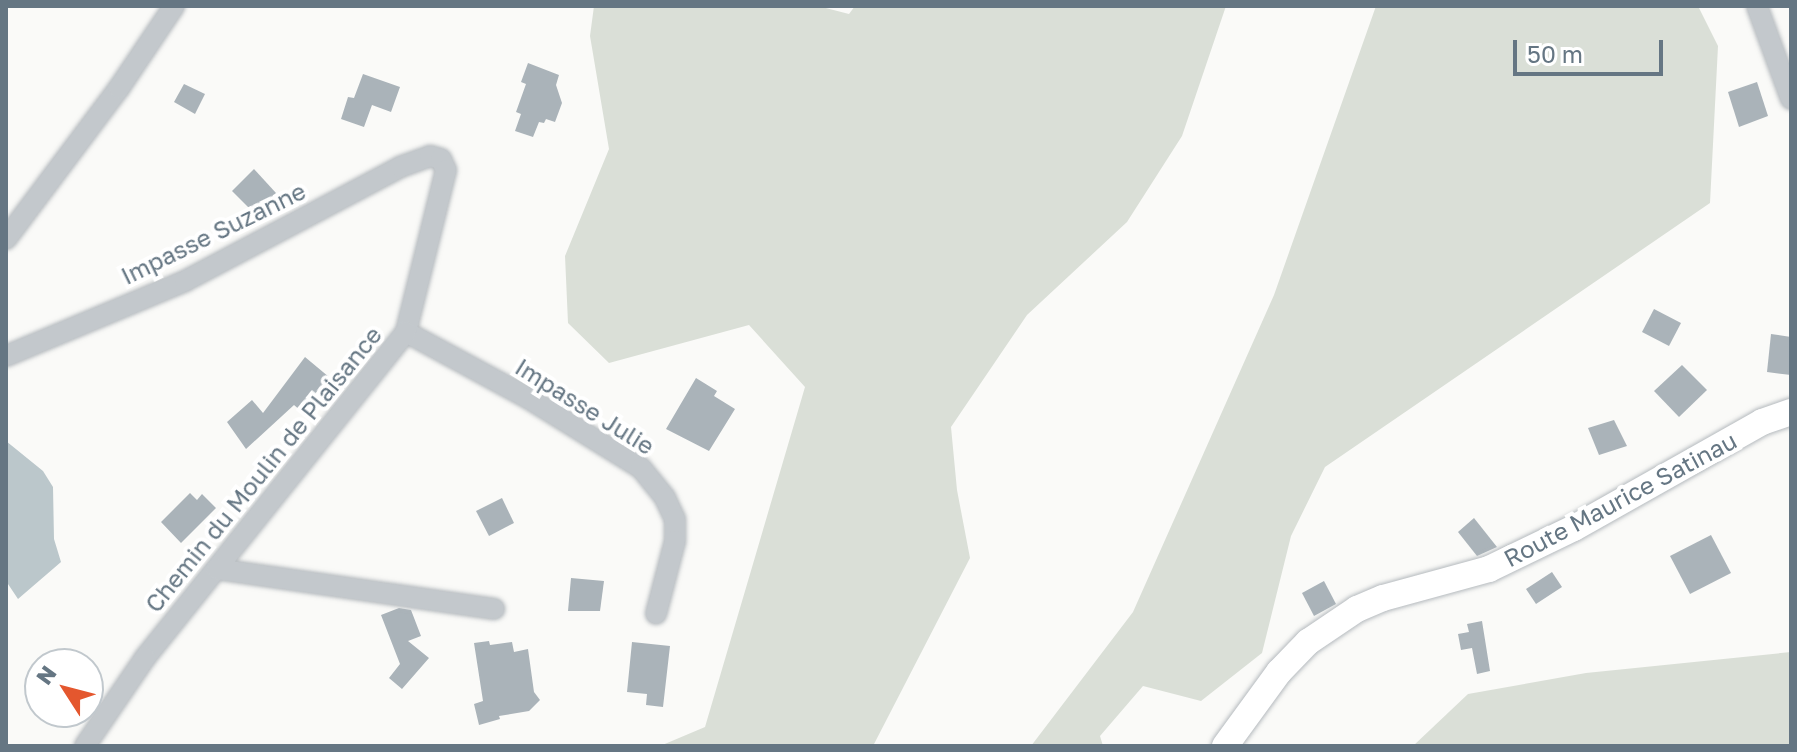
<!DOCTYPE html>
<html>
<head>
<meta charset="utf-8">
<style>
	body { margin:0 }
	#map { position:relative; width:1797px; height:752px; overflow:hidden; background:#fafaf8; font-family:"Golos Text",sans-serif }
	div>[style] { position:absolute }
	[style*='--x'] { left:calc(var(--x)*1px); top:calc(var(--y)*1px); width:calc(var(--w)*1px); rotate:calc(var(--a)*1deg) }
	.green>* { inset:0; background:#dadfd7 }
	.water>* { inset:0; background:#bbc7cb }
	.building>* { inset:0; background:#aab3b9 }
	.roads { filter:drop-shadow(0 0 2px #b5babe) drop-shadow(0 0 2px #b5babe) }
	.minor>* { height:20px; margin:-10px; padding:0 10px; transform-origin:10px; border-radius:10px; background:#c3c8cc }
	.major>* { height:26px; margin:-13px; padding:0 13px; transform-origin:13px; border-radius:13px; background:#fff }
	span { translate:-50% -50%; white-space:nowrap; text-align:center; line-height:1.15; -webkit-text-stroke:8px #fff; paint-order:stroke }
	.street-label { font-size:24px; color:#657683 }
	.frame { position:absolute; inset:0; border:8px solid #657683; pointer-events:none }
	.north { position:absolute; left:24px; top:648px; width:80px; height:80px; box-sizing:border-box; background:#fff; border:2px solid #c1c8cd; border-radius:50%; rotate:306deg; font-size:22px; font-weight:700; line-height:32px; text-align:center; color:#657683 }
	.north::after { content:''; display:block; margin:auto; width:28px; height:36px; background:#e4572e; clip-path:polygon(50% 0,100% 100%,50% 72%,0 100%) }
	.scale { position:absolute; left:1513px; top:40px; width:150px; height:36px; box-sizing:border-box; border:4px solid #657683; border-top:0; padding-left:10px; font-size:24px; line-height:28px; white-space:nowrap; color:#657683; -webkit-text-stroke:6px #fff; paint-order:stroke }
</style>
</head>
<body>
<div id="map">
	<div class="green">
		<i style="clip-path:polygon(594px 6px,818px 6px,849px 14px,855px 6px,1226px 6px,1182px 136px,1127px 222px,1027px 315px,951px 427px,957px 490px,970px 558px,873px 746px,660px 746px,705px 727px,805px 387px,749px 325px,609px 363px,568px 323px,565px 256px,609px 149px,590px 36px)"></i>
		<i style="clip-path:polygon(1376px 6px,1698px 6px,1718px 46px,1710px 203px,1325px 467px,1291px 536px,1262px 653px,1201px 701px,1143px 686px,1100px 736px,1103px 746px,1031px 746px,1133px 612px,1274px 295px)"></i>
		<i style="clip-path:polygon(1791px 652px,1791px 746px,1413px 746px,1468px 694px,1586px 673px)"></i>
	</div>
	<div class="water">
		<i style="clip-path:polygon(6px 441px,43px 471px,53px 487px,54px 539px,61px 562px,18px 599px,6px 581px)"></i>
	</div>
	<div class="building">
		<i style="clip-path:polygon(528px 63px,559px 75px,556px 85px,562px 103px,555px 122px,546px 119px,544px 123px,539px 122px,533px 137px,515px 131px,521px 114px,516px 112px,526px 84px,521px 82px)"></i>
		<i style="clip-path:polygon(363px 74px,400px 87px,391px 112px,372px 105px,364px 127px,341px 119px,348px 97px,354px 98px)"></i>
		<i style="clip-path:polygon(1757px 82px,1768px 116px,1739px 127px,1728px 92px)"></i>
		<i style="clip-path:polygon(184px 84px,205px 94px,195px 114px,174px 102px)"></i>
		<i style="clip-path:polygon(254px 169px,276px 193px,255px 214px,232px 191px)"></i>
		<i style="clip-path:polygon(1654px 309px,1681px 323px,1669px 346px,1642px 332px)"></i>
		<i style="clip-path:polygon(1771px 334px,1791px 337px,1791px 375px,1767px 372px)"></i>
		<i style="clip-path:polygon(305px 357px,329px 377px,301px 411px,294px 405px,246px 449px,227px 422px,252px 400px,263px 413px)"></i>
		<i style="clip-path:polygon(1682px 365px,1707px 390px,1679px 417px,1654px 391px)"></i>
		<i style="clip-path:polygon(696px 378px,717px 391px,714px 396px,735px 409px,709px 451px,666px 429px)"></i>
		<i style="clip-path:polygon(1614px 420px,1627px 446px,1599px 455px,1588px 428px)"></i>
		<i style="clip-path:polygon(190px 493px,197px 500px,202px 494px,216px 508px,181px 543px,161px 522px)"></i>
		<i style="clip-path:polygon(502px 498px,514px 523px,489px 536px,476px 511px)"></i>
		<i style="clip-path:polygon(1474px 518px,1497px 547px,1477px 556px,1458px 532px)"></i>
		<i style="clip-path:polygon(1711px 535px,1731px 573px,1690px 594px,1670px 556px)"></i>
		<i style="clip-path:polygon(1552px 572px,1562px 587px,1536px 604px,1526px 589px)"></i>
		<i style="clip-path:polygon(571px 578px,604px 581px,600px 611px,568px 611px)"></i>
		<i style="clip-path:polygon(1324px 581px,1336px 604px,1314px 616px,1302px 593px)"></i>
		<i style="clip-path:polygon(399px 608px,411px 610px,421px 636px,408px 641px,429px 658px,402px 689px,389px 678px,400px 664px,381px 615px)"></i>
		<i style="clip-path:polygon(1482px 621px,1490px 671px,1477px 674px,1472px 648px,1461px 650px,1458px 634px,1469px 632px,1467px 624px)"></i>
		<i style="clip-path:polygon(489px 641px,490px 645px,512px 642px,514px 652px,528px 649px,534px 692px,540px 700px,529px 711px,499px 716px,500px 719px,479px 725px,474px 704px,483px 701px,474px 643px)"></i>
		<i style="clip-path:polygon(632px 642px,670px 646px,663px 707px,646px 705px,647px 694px,627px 692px)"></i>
	</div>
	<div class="roads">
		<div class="minor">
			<i style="--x:1757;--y:6;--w:99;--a:69.9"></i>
			<i style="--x:6;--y:239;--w:189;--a:-53.2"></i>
			<i style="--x:119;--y:88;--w:99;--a:-56.1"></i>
			<i style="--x:406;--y:332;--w:139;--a:28.4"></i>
			<i style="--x:528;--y:398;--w:133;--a:31.8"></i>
			<i style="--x:641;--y:468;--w:38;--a:51"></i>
			<i style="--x:665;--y:498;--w:23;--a:65"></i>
			<i style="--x:675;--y:519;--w:22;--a:90"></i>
			<i style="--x:675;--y:541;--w:75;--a:104.6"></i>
			<i style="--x:6;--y:356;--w:194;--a:-22.7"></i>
			<i style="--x:185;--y:281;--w:243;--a:-27.9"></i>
			<i style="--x:400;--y:167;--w:32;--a:-20"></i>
			<i style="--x:430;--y:156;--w:11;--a:15"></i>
			<i style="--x:441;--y:159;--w:12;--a:66"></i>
			<i style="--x:446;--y:170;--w:167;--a:103.9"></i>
			<i style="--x:406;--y:332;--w:418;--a:128.7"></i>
			<i style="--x:145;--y:658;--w:107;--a:124.3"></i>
			<i style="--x:217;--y:569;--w:280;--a:8.2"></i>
		</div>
		<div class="major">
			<i style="--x:1225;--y:746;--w:92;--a:-53.9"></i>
			<i style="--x:1279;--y:672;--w:42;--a:-46"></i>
			<i style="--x:1308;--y:642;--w:59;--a:-34"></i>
			<i style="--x:1357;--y:609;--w:28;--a:-23"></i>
			<i style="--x:1383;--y:598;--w:110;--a:-15.3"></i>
			<i style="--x:1489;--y:569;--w:94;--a:-25.8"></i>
			<i style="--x:1574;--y:528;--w:216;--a:-29.4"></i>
			<i style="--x:1762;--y:422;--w:31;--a:-19"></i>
		</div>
	</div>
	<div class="street-label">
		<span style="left:213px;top:233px;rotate:-26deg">Impasse Suzanne</span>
		<span style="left:585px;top:406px;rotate:32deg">Impasse Julie</span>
		<span style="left:263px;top:469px;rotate:-51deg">Chemin du Moulin de Plaisance</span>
		<span style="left:1620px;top:499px;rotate:-28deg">Route Maurice Satinau</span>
	</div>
	<div class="frame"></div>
	<div class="north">N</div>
	<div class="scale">50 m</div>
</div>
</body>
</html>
